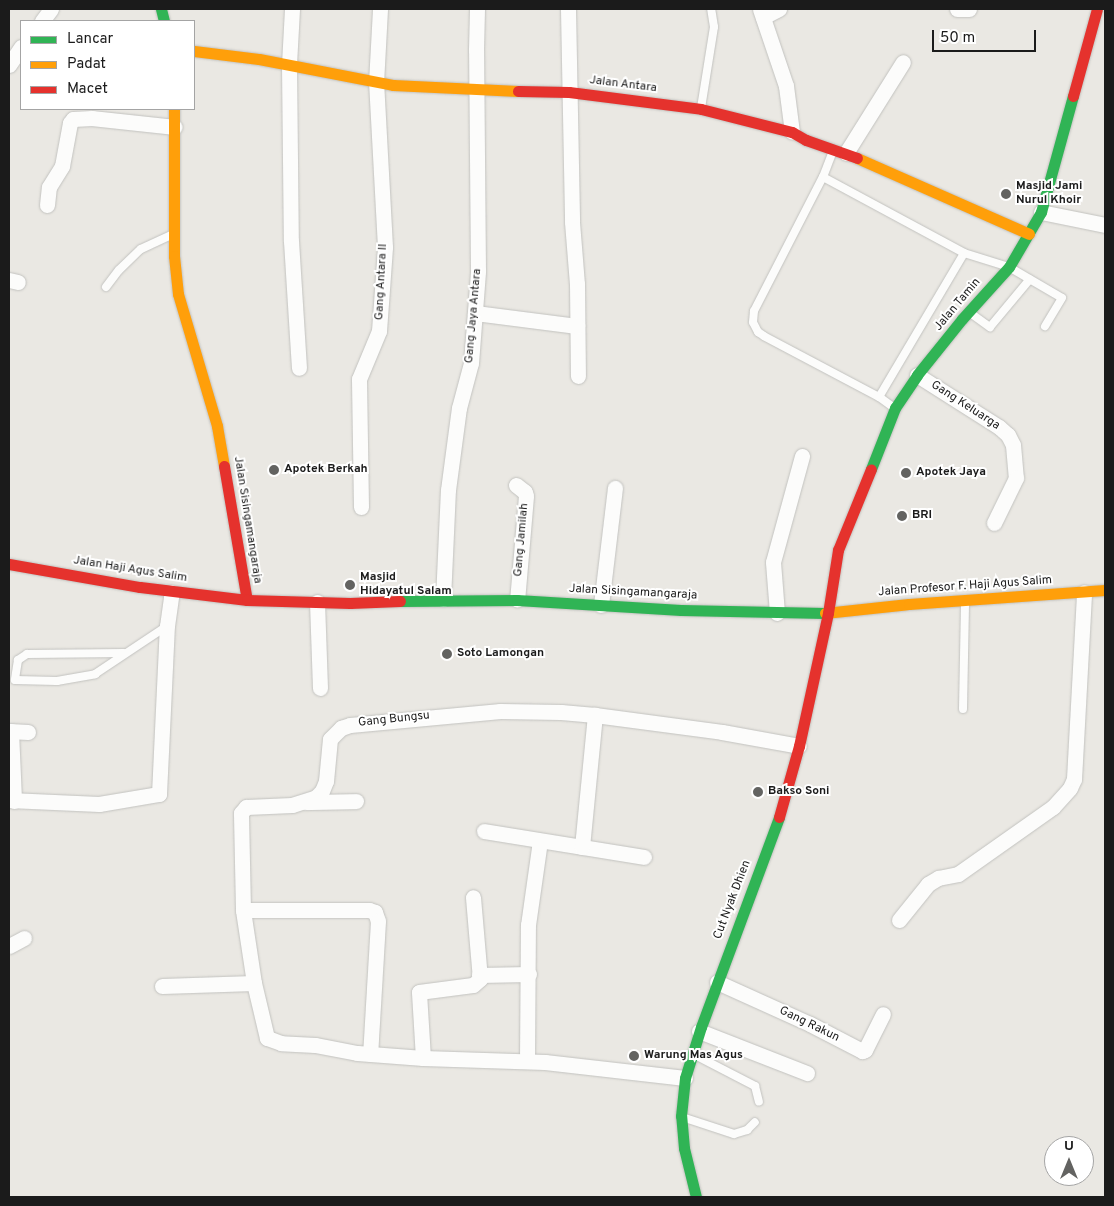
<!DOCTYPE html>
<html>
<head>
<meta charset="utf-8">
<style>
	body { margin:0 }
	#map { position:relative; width:1114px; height:1206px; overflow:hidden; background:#eae8e3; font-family:Overpass,sans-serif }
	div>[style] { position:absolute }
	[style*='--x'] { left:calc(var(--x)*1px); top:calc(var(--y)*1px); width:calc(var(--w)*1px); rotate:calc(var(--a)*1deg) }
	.roads { filter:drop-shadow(0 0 1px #c2c2bf) drop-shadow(0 0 1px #c2c2bf) }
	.lane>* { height:8px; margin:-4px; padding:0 4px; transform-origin:4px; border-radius:4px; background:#fcfcfb }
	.street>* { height:15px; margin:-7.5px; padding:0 7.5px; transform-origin:7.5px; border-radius:7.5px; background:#fcfcfb }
	.fast>* { height:11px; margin:-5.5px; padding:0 5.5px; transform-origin:5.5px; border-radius:5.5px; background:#30b455 }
	.slow>* { height:11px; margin:-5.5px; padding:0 5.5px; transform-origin:5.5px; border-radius:5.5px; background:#ff9f0a }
	.jam>* { height:11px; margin:-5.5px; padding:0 5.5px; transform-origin:5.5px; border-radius:5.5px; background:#e5322d }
	.dots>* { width:14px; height:14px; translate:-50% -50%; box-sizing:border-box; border:2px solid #fff; border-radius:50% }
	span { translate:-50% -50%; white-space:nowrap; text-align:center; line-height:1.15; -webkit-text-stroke:4px #fff; paint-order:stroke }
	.street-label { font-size:12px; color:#1b1b1b }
	.poi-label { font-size:12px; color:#1b1b1b; font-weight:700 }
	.left { translate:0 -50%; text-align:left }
	.frame { position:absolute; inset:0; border:10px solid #1b1b1b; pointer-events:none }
	.legend { position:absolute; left:20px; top:20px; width:175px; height:90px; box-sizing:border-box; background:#fff; border:1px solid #a4a4a4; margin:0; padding:6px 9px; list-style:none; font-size:15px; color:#1b1b1b }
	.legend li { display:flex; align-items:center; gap:10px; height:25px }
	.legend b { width:25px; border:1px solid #a4a4a4 }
	.north { position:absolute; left:1044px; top:1136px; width:50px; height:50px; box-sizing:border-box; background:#fff; border:1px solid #a4a4a4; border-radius:50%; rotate:0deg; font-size:14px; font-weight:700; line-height:20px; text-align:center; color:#1b1b1b }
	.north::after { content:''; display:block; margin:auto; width:18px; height:22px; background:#636361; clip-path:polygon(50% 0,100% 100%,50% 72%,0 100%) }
	.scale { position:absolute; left:932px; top:30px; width:104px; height:22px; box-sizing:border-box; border:2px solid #1b1b1b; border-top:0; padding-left:6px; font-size:15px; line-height:18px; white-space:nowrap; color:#1b1b1b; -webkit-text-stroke:4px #fff; paint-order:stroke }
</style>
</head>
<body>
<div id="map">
	<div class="roads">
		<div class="lane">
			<i style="--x:701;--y:108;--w:82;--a:-80.9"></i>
			<i style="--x:714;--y:27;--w:18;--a:-99"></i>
			<i style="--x:823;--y:177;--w:28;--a:-69"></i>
			<i style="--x:106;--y:287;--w:21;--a:-53"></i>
			<i style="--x:119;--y:270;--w:30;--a:-44"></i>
			<i style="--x:141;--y:249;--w:33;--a:-25"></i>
			<i style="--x:969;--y:312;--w:26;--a:36"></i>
			<i style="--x:990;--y:327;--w:62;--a:-50.2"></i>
			<i style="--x:879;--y:397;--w:167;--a:-59.4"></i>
			<i style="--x:893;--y:407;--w:17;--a:-144"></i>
			<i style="--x:879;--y:397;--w:130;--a:-152.1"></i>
			<i style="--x:764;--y:336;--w:7;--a:-146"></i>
			<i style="--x:758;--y:332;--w:11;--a:-117"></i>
			<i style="--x:753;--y:322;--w:11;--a:-85"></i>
			<i style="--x:754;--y:311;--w:151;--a:-62.8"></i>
			<i style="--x:823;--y:177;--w:160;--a:28.3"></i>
			<i style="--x:964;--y:253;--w:47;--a:17.3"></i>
			<i style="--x:1009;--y:267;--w:61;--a:30.3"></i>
			<i style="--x:1062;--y:298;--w:33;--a:121"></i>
			<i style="--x:124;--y:653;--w:97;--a:179.4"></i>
			<i style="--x:27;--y:654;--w:11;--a:146"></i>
			<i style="--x:18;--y:660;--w:20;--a:99"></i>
			<i style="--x:15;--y:680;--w:42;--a:1.4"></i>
			<i style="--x:57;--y:681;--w:39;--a:-10"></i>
			<i style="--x:95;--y:674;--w:87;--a:-33.7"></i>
			<i style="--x:963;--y:709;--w:108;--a:-88.9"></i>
			<i style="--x:693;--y:1054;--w:70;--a:27.3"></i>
			<i style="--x:755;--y:1086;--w:16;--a:76"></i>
			<i style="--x:682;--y:1117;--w:55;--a:18.1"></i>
			<i style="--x:734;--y:1134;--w:14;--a:-17"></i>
			<i style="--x:747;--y:1130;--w:11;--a:-45"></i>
		</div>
		<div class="street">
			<i style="--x:292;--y:9;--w:55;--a:93.1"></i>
			<i style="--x:289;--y:64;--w:177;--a:89.4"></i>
			<i style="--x:291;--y:241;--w:127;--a:86.4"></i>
			<i style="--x:568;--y:9;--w:213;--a:88.9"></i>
			<i style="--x:572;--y:222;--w:62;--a:85.4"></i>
			<i style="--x:577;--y:284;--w:92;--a:89.4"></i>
			<i style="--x:760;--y:9;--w:81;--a:71.3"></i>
			<i style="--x:786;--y:86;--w:46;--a:82.6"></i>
			<i style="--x:957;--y:9;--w:12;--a:0"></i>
			<i style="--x:763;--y:17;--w:18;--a:-27"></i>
			<i style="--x:42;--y:21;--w:15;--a:-53"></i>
			<i style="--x:9;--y:65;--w:22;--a:-56"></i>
			<i style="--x:846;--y:153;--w:107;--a:-57.9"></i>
			<i style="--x:47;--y:205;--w:18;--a:-84"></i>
			<i style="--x:49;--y:187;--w:25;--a:-58"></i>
			<i style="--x:62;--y:166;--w:44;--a:-79.5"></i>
			<i style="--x:70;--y:123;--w:5;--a:-53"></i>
			<i style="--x:73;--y:119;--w:19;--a:-3"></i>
			<i style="--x:92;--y:118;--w:83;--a:6.2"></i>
			<i style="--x:1041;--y:212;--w:65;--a:11.5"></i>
			<i style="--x:9;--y:280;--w:9;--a:13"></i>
			<i style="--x:475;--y:313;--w:103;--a:7.3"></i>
			<i style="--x:917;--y:375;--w:97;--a:32.4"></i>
			<i style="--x:999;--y:427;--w:12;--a:42"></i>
			<i style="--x:1008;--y:435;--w:11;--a:63"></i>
			<i style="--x:1013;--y:445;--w:33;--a:85"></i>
			<i style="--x:1016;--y:478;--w:50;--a:116.1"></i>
			<i style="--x:516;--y:485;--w:11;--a:38"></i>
			<i style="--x:525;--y:492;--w:4;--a:76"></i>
			<i style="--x:526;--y:496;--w:104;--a:94.9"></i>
			<i style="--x:361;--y:507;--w:128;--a:-90.9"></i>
			<i style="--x:359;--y:379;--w:52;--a:-67.4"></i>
			<i style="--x:379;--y:331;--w:84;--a:-85.9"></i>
			<i style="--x:385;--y:247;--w:164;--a:-93.1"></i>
			<i style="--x:376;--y:83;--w:74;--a:-86.9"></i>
			<i style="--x:443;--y:599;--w:109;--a:-87.4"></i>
			<i style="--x:448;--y:490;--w:83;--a:-82.4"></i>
			<i style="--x:459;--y:408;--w:47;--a:-75.1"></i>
			<i style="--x:471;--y:363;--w:92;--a:-85.6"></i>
			<i style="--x:478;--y:271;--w:221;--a:-90.5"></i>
			<i style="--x:476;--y:50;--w:41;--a:-88.6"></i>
			<i style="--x:317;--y:602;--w:86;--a:88"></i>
			<i style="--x:601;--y:605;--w:118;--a:-83.2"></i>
			<i style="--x:777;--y:613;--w:51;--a:-94.5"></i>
			<i style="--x:773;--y:562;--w:110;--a:-74.7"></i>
			<i style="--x:9;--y:731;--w:19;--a:3"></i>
			<i style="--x:11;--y:731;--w:70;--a:87.5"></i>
			<i style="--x:9;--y:800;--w:90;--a:2.5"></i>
			<i style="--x:99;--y:804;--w:61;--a:-9.5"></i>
			<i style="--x:159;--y:794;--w:168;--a:-87.3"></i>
			<i style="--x:167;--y:626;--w:34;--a:-82"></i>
			<i style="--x:306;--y:802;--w:50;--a:-1.1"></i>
			<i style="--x:484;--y:831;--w:162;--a:9.2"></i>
			<i style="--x:582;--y:847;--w:133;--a:-84.4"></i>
			<i style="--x:243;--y:910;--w:126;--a:0"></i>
			<i style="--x:369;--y:910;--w:6;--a:18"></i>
			<i style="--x:375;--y:912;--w:9;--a:72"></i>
			<i style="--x:378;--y:921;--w:133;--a:93.4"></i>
			<i style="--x:899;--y:920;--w:46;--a:-51.1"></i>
			<i style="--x:928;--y:884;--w:12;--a:-31"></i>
			<i style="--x:938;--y:878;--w:20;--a:-11"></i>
			<i style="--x:958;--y:874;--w:116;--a:-35.2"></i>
			<i style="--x:1053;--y:807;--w:25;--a:-48"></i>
			<i style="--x:1070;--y:788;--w:10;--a:-66"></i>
			<i style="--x:1074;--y:779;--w:187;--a:-86.9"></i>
			<i style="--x:9;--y:946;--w:17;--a:-28"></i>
			<i style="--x:479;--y:975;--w:50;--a:-1.1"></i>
			<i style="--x:717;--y:982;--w:102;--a:24.3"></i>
			<i style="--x:810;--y:1024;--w:59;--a:27.4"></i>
			<i style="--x:862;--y:1051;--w:3;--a:-18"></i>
			<i style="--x:865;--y:1050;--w:40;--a:-63.4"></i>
			<i style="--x:162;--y:986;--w:92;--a:-1.9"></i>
			<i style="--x:699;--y:1031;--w:116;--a:21.3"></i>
			<i style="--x:423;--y:1058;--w:66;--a:-93.5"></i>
			<i style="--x:419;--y:992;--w:54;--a:-7.4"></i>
			<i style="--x:473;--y:985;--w:9;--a:-41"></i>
			<i style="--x:480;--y:979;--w:82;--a:-94.9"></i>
			<i style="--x:527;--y:1061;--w:136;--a:-89.6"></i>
			<i style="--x:528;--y:925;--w:85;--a:-81.9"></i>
			<i style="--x:685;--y:1078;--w:141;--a:-173.5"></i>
			<i style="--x:545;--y:1062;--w:122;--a:-178.1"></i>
			<i style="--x:423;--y:1058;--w:66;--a:-175.7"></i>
			<i style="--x:357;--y:1053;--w:43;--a:-169.2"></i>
			<i style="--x:315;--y:1045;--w:34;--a:-177"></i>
			<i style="--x:281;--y:1043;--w:15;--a:-160"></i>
			<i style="--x:267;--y:1038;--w:57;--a:-103.3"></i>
			<i style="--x:254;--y:983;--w:74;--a:-98.6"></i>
			<i style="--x:243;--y:910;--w:97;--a:-91.2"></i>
			<i style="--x:241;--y:813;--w:8;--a:-50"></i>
			<i style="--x:246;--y:807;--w:46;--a:-2.5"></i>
			<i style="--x:292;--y:805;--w:25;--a:-18"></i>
			<i style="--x:316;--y:797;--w:8;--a:-45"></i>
			<i style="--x:322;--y:791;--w:11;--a:-68"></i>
			<i style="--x:326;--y:781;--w:42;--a:-84.6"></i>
			<i style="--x:330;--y:739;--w:16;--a:-45"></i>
			<i style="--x:341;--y:728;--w:9;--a:-18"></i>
			<i style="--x:350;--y:725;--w:151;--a:-5.3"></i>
			<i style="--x:500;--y:711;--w:61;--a:0.9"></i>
			<i style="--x:561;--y:712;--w:34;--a:5"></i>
			<i style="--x:595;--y:715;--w:128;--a:7.6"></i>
			<i style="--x:722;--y:732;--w:78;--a:10.3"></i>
		</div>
		<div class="fast">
			<i style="--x:161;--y:9;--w:12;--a:76"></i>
			<i style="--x:871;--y:469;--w:66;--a:-68.5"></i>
			<i style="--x:895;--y:408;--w:40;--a:-56"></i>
			<i style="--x:917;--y:375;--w:72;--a:-51.2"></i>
			<i style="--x:962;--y:319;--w:70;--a:-47.9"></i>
			<i style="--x:1009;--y:267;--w:64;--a:-59.8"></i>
			<i style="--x:1041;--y:212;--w:120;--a:-74.6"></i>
			<i style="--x:400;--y:601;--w:117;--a:-0.5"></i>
			<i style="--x:517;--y:600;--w:164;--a:3.5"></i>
			<i style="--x:681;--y:610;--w:144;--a:1.2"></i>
			<i style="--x:696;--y:1197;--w:50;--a:-103.8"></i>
			<i style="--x:684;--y:1148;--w:32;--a:-95"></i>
			<i style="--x:681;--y:1116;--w:38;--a:-84"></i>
			<i style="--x:685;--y:1078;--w:53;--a:-72.6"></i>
			<i style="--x:701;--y:1027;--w:224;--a:-69.6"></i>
		</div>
		<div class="slow">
			<i style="--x:194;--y:51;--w:65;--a:7"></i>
			<i style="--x:259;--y:59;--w:136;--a:11"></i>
			<i style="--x:393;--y:85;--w:125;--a:2.7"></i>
			<i style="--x:174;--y:109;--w:147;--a:90"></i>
			<i style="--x:174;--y:256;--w:38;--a:84"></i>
			<i style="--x:178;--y:294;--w:138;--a:73.5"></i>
			<i style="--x:217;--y:426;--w:41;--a:80.1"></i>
			<i style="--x:857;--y:158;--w:188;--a:23.8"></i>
			<i style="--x:825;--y:613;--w:84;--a:-6.1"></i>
			<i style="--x:909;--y:604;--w:196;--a:-4.1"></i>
		</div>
		<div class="jam">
			<i style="--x:518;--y:91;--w:51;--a:1.1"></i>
			<i style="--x:569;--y:92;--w:133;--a:7.3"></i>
			<i style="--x:701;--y:109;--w:94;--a:14.2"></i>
			<i style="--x:792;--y:132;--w:16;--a:30"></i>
			<i style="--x:806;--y:140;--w:54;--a:19.4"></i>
			<i style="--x:1073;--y:96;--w:90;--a:-74.6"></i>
			<i style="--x:224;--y:466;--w:136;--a:80.3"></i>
			<i style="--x:9;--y:564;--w:133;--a:10"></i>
			<i style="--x:140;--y:587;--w:108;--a:6.9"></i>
			<i style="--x:247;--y:600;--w:103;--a:1.7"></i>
			<i style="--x:350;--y:603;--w:50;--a:-2.3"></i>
			<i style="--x:779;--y:817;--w:74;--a:-74.3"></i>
			<i style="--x:799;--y:746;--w:136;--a:-77.7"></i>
			<i style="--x:828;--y:613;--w:64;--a:-81"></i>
			<i style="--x:838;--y:550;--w:87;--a:-67.8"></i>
		</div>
	</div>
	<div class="dots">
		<i style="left:1006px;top:194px;background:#636361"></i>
		<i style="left:274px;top:470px;background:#636361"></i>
		<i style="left:906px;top:473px;background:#636361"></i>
		<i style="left:902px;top:516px;background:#636361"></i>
		<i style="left:350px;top:585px;background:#636361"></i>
		<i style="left:447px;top:654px;background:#636361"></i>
		<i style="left:758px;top:792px;background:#636361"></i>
		<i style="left:634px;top:1056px;background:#636361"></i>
	</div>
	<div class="street-label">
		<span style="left:623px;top:85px;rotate:7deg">Jalan Antara</span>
		<span style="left:382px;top:282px;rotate:-87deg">Gang Antara II</span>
		<span style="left:958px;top:305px;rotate:-50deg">Jalan Tamin</span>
		<span style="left:474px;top:316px;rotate:-85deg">Gang Jaya Antara</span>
		<span style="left:965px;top:406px;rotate:33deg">Gang Keluarga</span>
		<span style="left:247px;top:520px;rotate:81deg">Jalan Sisingamangaraja</span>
		<span style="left:522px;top:540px;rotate:-85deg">Gang Jamilah</span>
		<span style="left:130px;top:570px;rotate:9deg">Jalan Haji Agus Salim</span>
		<span style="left:965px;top:587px;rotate:-4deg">Jalan Profesor F. Haji Agus Salim</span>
		<span style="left:633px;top:593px;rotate:3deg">Jalan Sisingamangaraja</span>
		<span style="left:394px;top:720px;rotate:-6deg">Gang Bungsu</span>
		<span style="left:733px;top:900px;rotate:-69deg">Cut Nyak Dhien</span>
		<span style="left:809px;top:1025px;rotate:26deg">Gang Rakun</span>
	</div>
	<div class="poi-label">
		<span class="left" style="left:1016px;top:194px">Masjid Jami<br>Nurul Khoir</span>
		<span class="left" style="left:284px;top:470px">Apotek Berkah</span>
		<span class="left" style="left:916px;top:473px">Apotek Jaya</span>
		<span class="left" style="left:912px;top:516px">BRI</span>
		<span class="left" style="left:360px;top:585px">Masjid<br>Hidayatul Salam</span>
		<span class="left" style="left:457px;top:654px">Soto Lamongan</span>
		<span class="left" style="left:768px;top:792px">Bakso Soni</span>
		<span class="left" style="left:644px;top:1056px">Warung Mas Agus</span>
	</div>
	<div class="frame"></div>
	<ul class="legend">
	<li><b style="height:6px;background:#30b455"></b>Lancar</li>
	<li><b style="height:6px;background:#ff9f0a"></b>Padat</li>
	<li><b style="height:6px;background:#e5322d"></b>Macet</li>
	</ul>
	<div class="north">U</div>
	<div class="scale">50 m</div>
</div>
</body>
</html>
